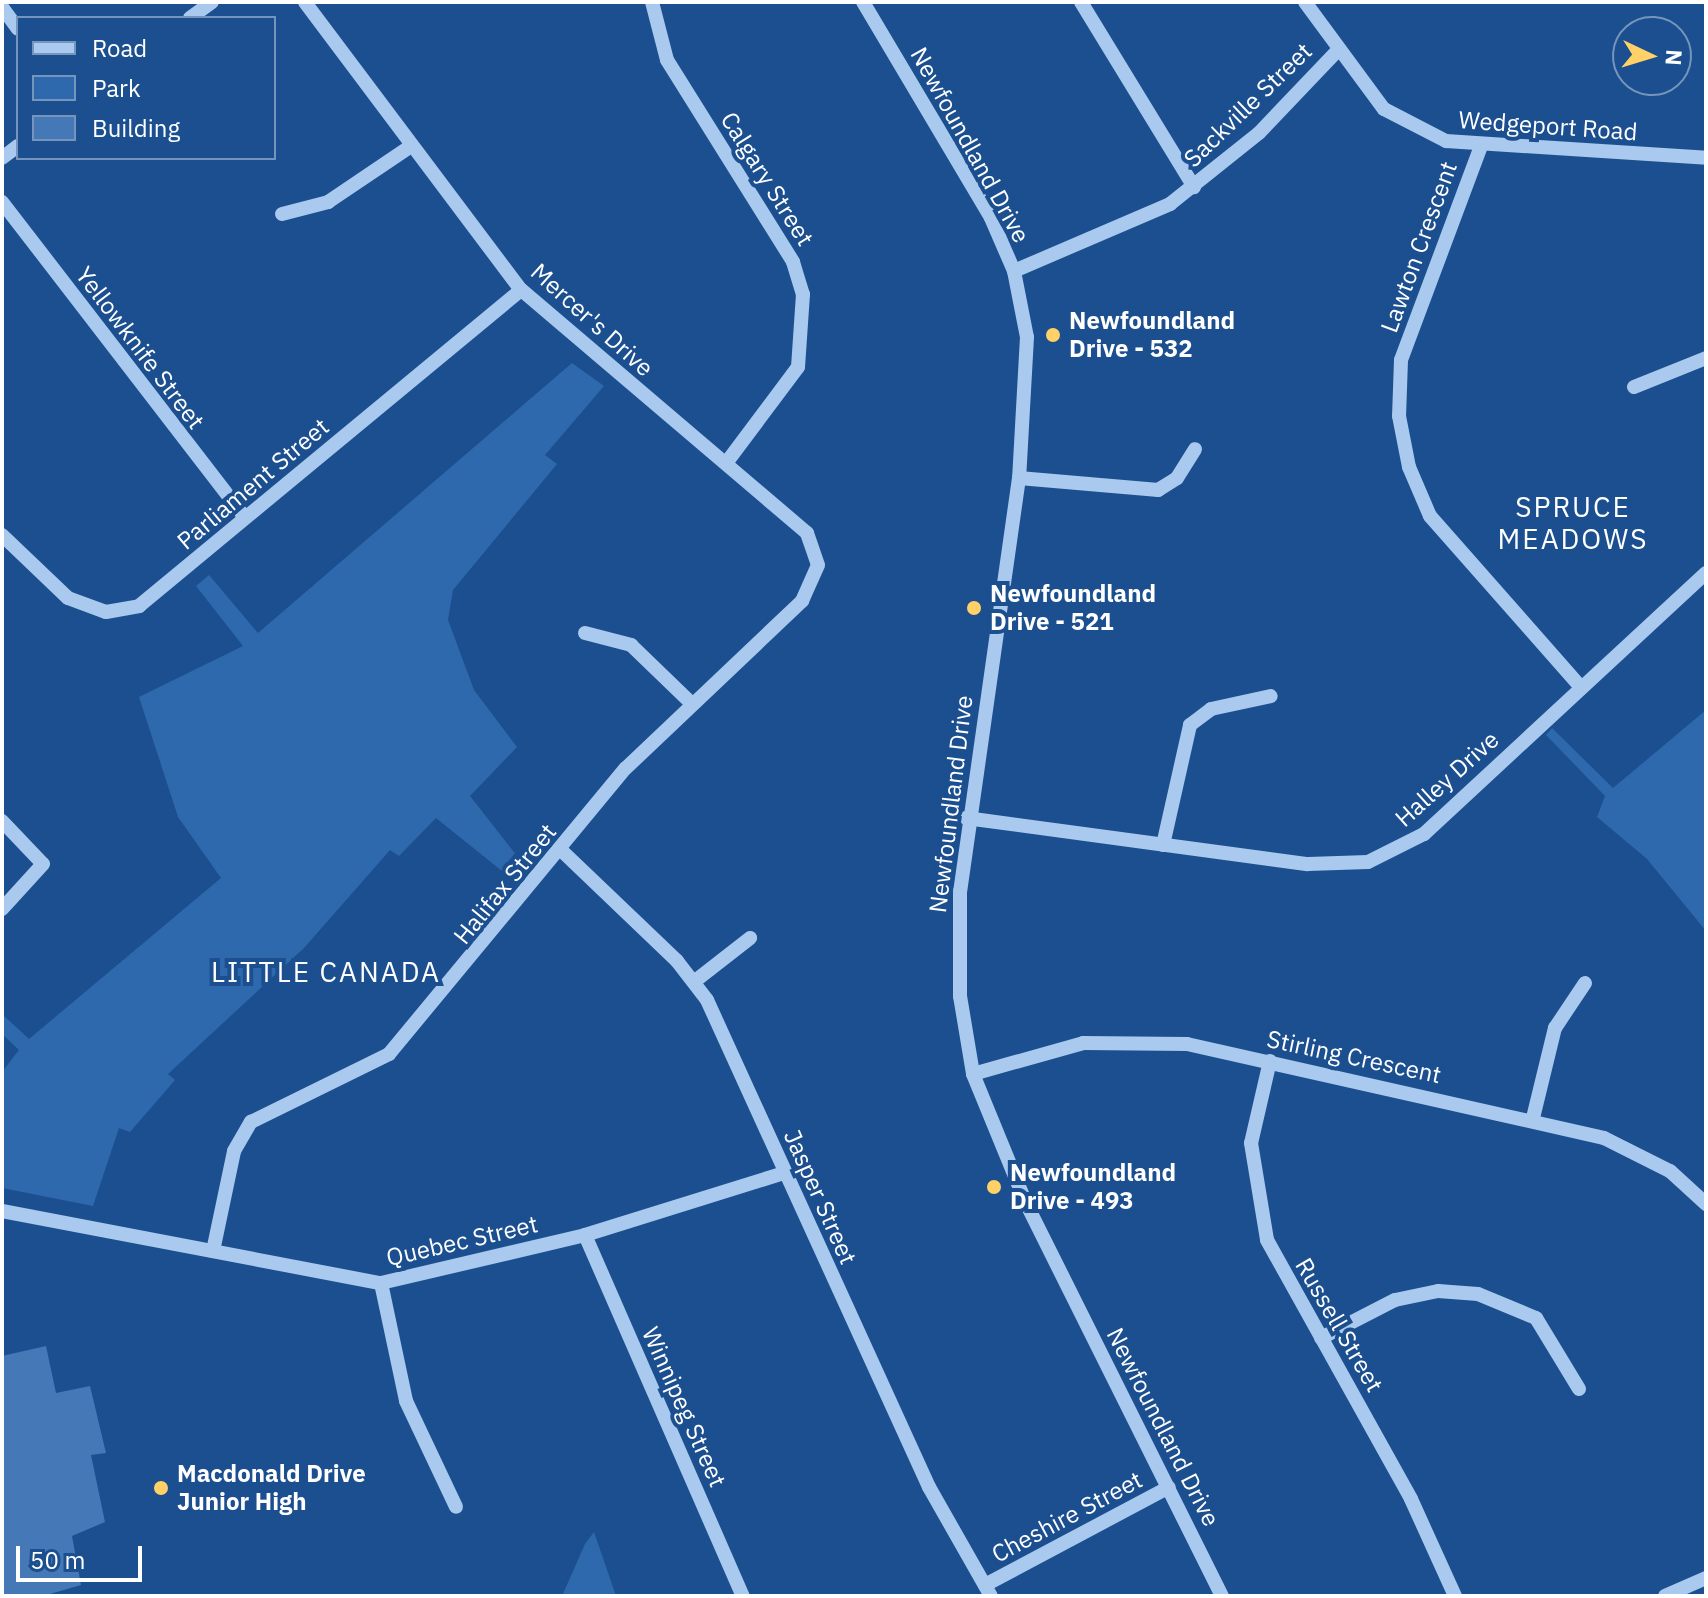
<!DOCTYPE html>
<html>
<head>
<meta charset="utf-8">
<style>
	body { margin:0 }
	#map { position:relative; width:1708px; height:1598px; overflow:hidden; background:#1b4f8f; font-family:"IBM Plex Sans",sans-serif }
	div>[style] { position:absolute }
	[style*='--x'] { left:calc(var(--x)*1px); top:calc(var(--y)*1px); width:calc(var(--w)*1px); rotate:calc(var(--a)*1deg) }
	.green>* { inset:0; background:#2e69ad }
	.building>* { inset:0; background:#4478b7 }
	.minor>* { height:14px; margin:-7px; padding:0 7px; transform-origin:7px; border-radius:7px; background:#a9c9ee }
	.dots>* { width:22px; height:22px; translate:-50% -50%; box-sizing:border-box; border:4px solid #1b4f8f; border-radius:50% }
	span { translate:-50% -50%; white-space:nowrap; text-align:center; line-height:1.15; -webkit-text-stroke:8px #1b4f8f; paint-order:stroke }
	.street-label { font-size:24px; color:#fff }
	.poi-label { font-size:24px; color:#fff; font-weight:700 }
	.left { translate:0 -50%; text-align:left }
	.quarter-label { font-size:28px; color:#fff; letter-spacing:2px }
	.frame { position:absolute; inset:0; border:4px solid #fff; pointer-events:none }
	.legend { position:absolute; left:16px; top:16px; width:260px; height:144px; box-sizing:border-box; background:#1b4f8f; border:2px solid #7695bc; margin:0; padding:10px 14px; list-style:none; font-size:24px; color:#fff }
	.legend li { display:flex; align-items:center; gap:16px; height:40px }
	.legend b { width:40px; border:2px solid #7695bc }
	.north { position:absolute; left:1612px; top:16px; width:80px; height:80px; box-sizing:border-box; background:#1b4f8f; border:2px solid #7695bc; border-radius:50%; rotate:94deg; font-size:22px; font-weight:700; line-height:32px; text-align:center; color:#fff }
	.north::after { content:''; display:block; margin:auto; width:28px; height:36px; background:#ffd166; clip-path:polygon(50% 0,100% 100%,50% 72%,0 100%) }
	.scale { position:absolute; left:16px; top:1546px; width:126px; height:36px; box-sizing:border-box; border:4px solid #fff; border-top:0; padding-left:10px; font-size:24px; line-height:28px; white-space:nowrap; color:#fff; -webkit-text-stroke:6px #1b4f8f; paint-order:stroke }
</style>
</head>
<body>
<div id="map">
	<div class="green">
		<i style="clip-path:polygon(572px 363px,604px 386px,545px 455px,557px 464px,453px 590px,448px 620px,474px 690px,517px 747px,470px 796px,524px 865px,513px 880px,436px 818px,399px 856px,390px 850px,304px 948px,168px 1074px,175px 1080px,130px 1132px,119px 1128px,93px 1206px,2px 1188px,2px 1072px,19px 1050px,2px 1034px,2px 1014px,29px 1039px,221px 878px,178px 817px,139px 697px,243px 646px,196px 586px,209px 575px,258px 633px)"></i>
		<i style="clip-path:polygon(1706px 710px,1706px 931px,1647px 859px,1597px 817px,1605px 796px,1546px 735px,1552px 728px,1613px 788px)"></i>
		<i style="clip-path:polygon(594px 1532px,616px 1596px,562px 1596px,585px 1544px)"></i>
	</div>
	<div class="building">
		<i style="clip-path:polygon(46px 1346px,56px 1393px,90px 1386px,106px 1453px,91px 1455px,105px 1522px,72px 1536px,81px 1585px,43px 1596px,2px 1596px,2px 1356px)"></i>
	</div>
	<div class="minor">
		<i style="--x:652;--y:2;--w:60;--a:75.5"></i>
		<i style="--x:667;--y:60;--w:238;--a:58"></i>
		<i style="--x:793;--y:262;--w:34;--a:73"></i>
		<i style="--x:803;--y:294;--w:73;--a:93.9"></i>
		<i style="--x:798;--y:367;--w:119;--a:126.8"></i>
		<i style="--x:863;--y:2;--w:251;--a:59.3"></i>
		<i style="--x:991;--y:218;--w:58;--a:66.5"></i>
		<i style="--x:1014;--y:271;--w:67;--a:78.9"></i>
		<i style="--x:1027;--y:337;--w:141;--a:93.2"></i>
		<i style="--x:1019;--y:478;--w:417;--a:98.1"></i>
		<i style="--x:960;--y:891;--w:105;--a:90"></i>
		<i style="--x:960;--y:996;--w:79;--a:80.5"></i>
		<i style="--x:973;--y:1074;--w:139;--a:67.7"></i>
		<i style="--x:1026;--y:1203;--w:439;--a:63.5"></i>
		<i style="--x:1081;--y:2;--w:217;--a:58.6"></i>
		<i style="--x:1305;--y:2;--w:133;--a:53.6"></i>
		<i style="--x:1384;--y:109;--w:70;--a:27.3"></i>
		<i style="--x:1446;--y:141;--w:261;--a:3.7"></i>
		<i style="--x:2;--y:7;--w:27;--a:54"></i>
		<i style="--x:190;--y:18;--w:27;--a:-36"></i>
		<i style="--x:1481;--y:146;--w:228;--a:110.5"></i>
		<i style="--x:1401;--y:360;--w:56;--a:92"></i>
		<i style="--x:1399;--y:416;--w:52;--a:78.9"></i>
		<i style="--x:1409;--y:467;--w:53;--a:66.8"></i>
		<i style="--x:1430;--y:516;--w:227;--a:48.6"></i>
		<i style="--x:2;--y:158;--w:20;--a:-37"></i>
		<i style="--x:2;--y:202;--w:398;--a:52.4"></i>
		<i style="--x:282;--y:214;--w:48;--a:-14.6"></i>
		<i style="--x:328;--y:202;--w:100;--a:-34"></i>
		<i style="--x:1014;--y:271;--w:170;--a:-23.2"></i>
		<i style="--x:1170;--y:204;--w:114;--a:-38.6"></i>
		<i style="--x:1259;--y:133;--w:115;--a:-46.4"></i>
		<i style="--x:1634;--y:387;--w:78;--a:-21.9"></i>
		<i style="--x:1019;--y:478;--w:140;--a:4.9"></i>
		<i style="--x:1158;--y:490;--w:22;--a:-32"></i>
		<i style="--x:1177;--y:478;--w:34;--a:-58"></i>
		<i style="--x:2;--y:535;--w:91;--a:43.7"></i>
		<i style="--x:68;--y:598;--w:40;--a:20.2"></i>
		<i style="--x:106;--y:612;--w:34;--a:-10"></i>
		<i style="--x:139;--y:606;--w:496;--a:-39.6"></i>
		<i style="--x:585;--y:633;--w:48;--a:14.6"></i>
		<i style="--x:631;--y:645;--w:81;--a:44"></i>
		<i style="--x:966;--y:818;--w:345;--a:7.7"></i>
		<i style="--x:1308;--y:864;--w:60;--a:-1.9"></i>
		<i style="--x:1368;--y:862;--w:63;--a:-26.6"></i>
		<i style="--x:1424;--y:834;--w:384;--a:-42.8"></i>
		<i style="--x:2;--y:821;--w:59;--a:46.4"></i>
		<i style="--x:43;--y:864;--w:61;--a:132.3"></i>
		<i style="--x:1163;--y:845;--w:123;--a:-77.3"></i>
		<i style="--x:1190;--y:725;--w:26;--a:-37"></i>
		<i style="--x:1211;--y:709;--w:61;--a:-12.2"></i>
		<i style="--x:562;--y:851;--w:159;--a:43.7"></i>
		<i style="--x:677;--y:961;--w:49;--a:52.4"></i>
		<i style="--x:707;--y:1000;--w:535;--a:65.49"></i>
		<i style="--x:929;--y:1487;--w:125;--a:60.4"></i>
		<i style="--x:695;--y:981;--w:70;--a:-38"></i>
		<i style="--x:1270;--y:1061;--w:84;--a:103"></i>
		<i style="--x:1251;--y:1143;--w:98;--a:80.6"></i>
		<i style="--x:1267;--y:1240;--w:296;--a:60.9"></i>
		<i style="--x:1411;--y:1499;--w:107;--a:65.6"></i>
		<i style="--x:973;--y:1074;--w:114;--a:-15.7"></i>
		<i style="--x:1083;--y:1043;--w:104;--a:0.6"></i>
		<i style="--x:1187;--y:1044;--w:427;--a:12.7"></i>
		<i style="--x:1604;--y:1138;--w:74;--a:26.6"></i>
		<i style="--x:1670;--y:1171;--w:49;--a:42.5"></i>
		<i style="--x:1533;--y:1118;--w:93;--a:-76.3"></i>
		<i style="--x:1555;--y:1028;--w:54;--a:-56.3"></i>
		<i style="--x:2;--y:1211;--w:386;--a:10.8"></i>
		<i style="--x:381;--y:1283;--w:210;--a:-13.2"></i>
		<i style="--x:585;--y:1235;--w:208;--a:-17.3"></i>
		<i style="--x:585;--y:1235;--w:394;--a:66.4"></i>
		<i style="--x:213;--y:1251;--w:102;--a:-78.1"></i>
		<i style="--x:234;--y:1151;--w:34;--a:-60"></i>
		<i style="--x:251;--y:1122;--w:154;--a:-26.2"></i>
		<i style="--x:389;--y:1054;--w:371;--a:-50.4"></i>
		<i style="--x:626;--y:768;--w:243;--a:-43.5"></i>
		<i style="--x:802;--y:601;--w:39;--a:-66"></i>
		<i style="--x:818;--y:565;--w:34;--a:-109"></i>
		<i style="--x:807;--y:533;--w:375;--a:-139.6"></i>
		<i style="--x:521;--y:290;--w:360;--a:-126.9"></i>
		<i style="--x:381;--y:1283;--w:121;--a:78"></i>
		<i style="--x:406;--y:1401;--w:117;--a:64.7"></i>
		<i style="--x:1321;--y:1338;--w:83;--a:-27.2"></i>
		<i style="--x:1395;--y:1300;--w:44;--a:-11.8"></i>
		<i style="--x:1438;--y:1291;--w:40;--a:4.3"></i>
		<i style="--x:1478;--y:1294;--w:63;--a:22.5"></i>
		<i style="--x:1536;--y:1318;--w:83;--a:58.8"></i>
		<i style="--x:985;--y:1585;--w:208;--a:-28"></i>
		<i style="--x:1665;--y:1596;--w:45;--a:-23.7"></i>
	</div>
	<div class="dots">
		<i style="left:1053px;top:335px;background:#ffd166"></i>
		<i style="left:974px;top:608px;background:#ffd166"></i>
		<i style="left:994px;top:1187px;background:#ffd166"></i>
		<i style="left:161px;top:1488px;background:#ffd166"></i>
	</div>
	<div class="street-label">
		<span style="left:1248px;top:105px;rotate:-44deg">Sackville Street</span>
		<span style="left:1548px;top:126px;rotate:4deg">Wedgeport Road</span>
		<span style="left:970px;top:145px;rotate:61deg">Newfoundland Drive</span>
		<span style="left:767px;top:179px;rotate:58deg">Calgary Street</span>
		<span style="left:1419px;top:247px;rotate:-70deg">Lawton Crescent</span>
		<span style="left:592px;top:320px;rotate:42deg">Mercer's Drive</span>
		<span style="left:140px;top:348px;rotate:53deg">Yellowknife Street</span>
		<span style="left:253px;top:484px;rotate:-40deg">Parliament Street</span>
		<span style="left:1447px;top:779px;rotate:-42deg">Halley Drive</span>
		<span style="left:951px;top:804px;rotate:-83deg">Newfoundland Drive</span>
		<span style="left:505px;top:884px;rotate:-51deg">Halifax Street</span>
		<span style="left:1354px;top:1057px;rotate:12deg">Stirling Crescent</span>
		<span style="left:820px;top:1197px;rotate:66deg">Jasper Street</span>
		<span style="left:462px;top:1241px;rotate:-13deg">Quebec Street</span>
		<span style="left:1339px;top:1325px;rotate:60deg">Russell Street</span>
		<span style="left:684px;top:1407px;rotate:66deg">Winnipeg Street</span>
		<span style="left:1163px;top:1427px;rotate:63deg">Newfoundland Drive</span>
		<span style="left:1067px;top:1517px;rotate:-28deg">Cheshire Street</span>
	</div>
	<div class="poi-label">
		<span class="left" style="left:1069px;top:335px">Newfoundland<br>Drive - 532</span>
		<span class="left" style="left:990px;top:608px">Newfoundland<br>Drive - 521</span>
		<span class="left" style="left:1010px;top:1187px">Newfoundland<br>Drive - 493</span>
		<span class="left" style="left:177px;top:1488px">Macdonald Drive<br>Junior High</span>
	</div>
	<div class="quarter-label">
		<span style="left:1573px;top:523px">SPRUCE<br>MEADOWS</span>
		<span style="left:326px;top:972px">LITTLE CANADA</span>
	</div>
	<div class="frame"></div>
	<ul class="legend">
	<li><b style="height:10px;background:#a9c9ee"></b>Road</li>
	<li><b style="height:22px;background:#2e69ad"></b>Park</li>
	<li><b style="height:22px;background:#4478b7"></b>Building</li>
	</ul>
	<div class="north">N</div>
	<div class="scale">50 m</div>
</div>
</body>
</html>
